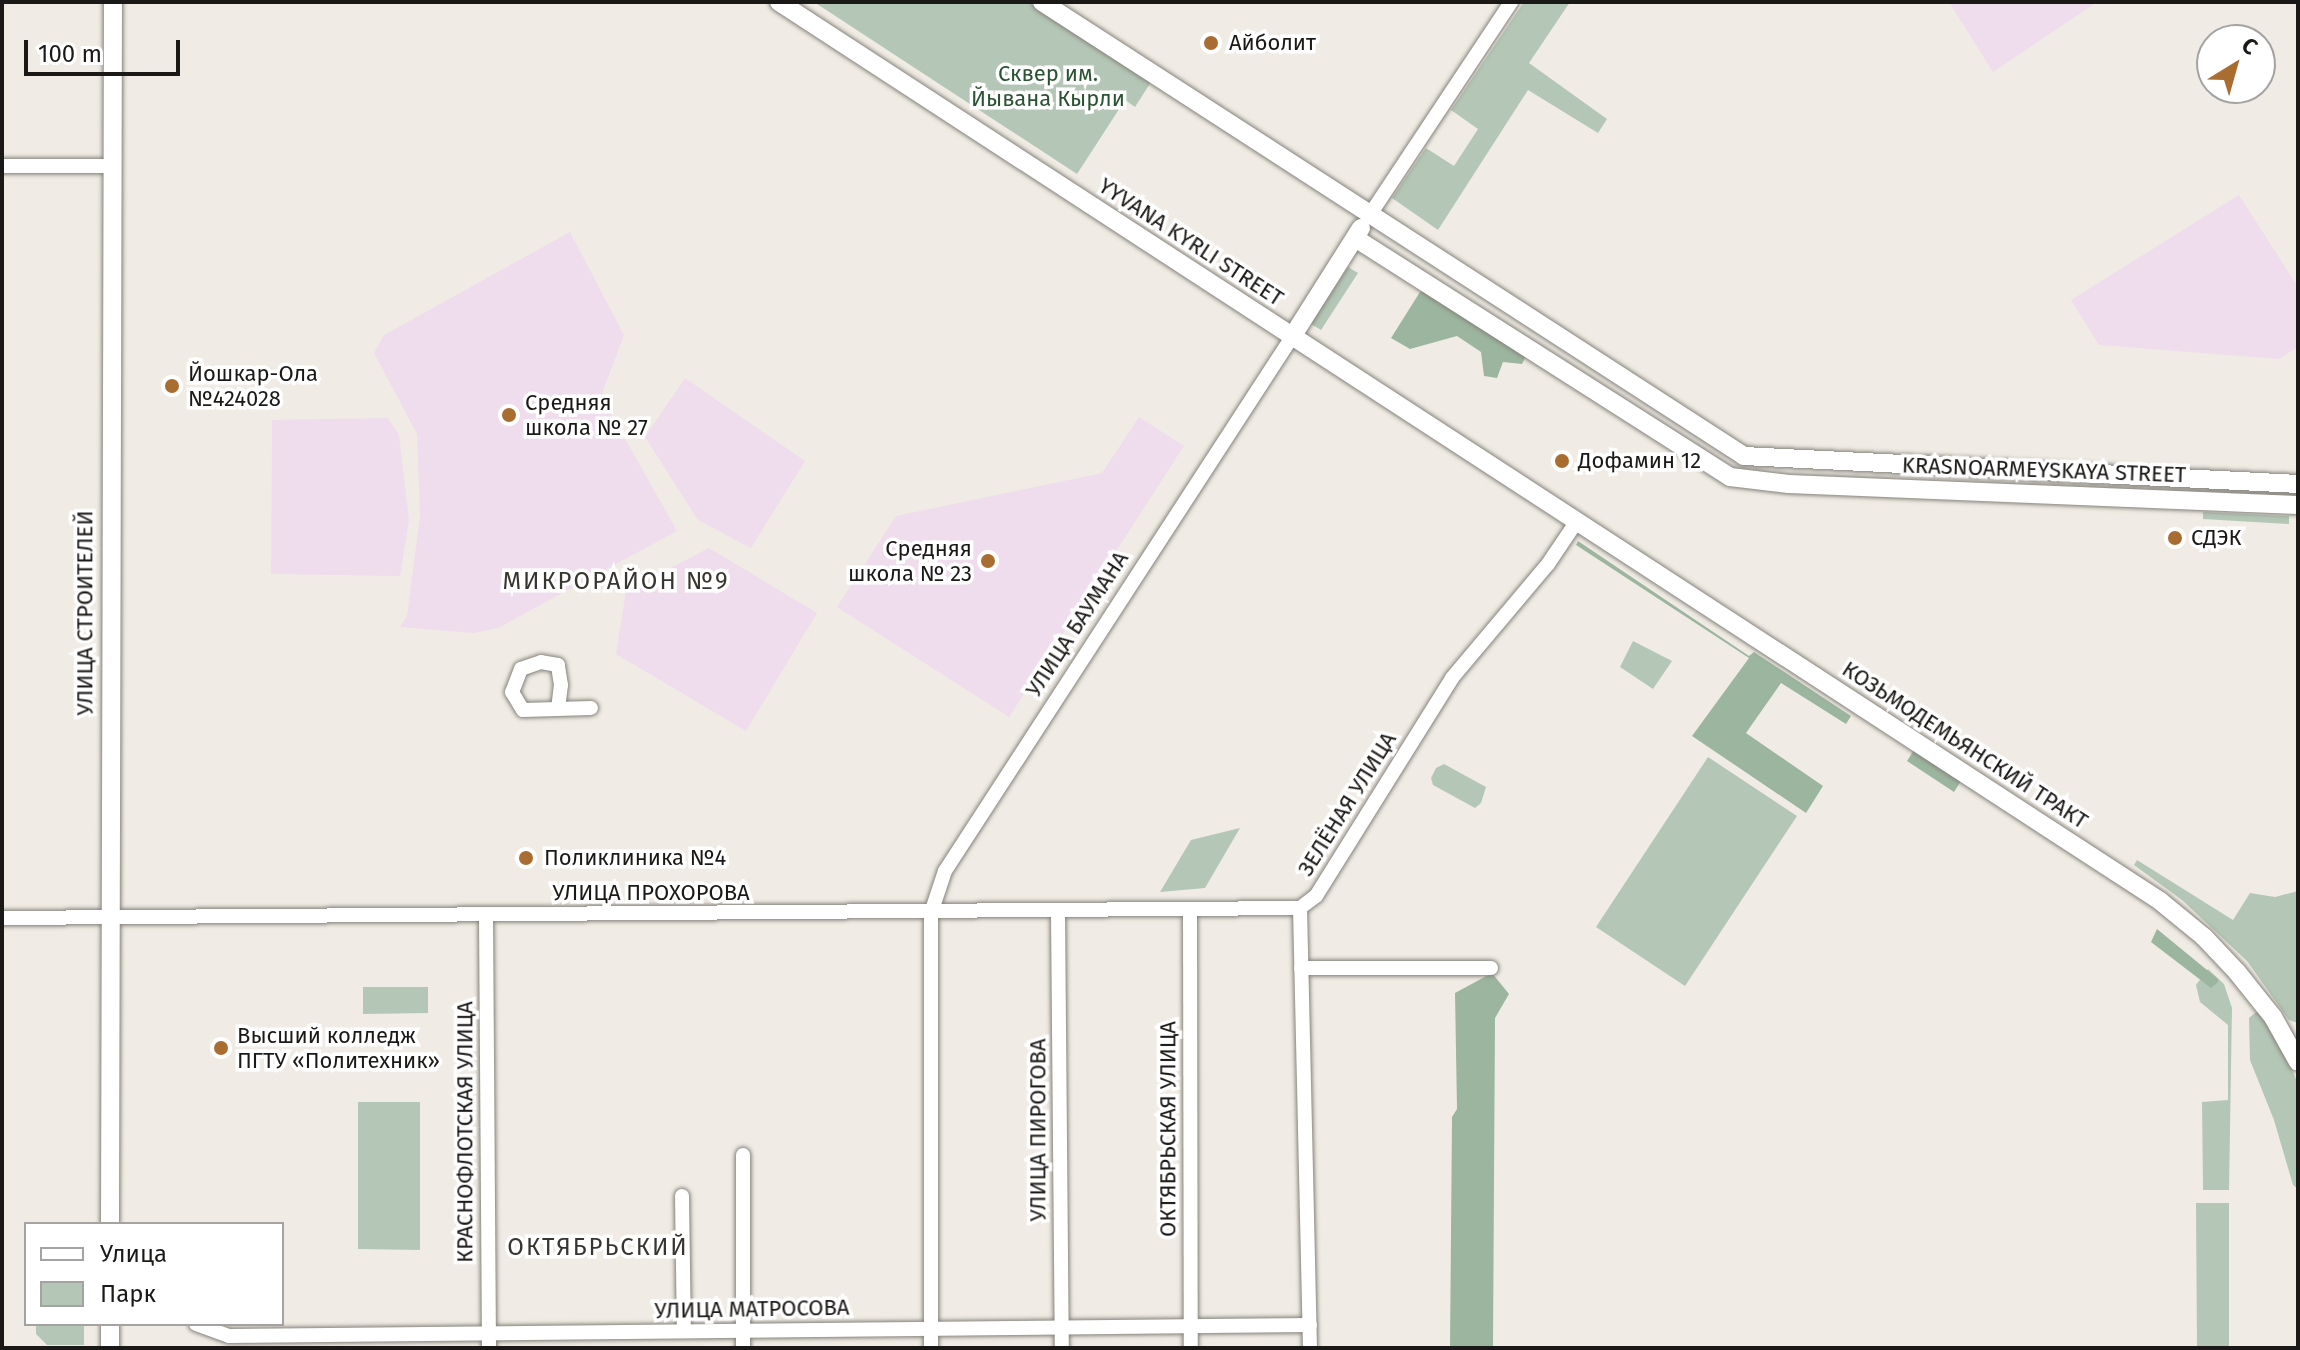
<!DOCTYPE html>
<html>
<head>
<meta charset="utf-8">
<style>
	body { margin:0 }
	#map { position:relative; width:2300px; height:1350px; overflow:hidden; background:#f0ece5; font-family:"Fira Sans",sans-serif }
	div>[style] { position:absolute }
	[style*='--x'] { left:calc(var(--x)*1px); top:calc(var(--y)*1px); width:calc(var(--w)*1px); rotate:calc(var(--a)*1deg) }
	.education>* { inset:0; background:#efdcec }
	.green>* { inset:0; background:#b4c6b6 }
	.forest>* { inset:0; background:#9cb59f }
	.roads { filter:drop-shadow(0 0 2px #85827b) drop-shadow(0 0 2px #85827b) }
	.minor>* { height:14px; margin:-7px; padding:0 7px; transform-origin:7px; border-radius:7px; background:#fff }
	.major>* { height:18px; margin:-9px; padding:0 9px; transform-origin:9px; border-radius:9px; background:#fff }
	.dots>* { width:22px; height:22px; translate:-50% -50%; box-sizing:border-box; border:4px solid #fff; border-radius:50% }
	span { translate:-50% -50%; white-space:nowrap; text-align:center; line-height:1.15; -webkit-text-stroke:7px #fff; paint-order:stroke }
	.poi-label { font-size:22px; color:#1b1917 }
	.left { translate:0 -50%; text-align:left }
	.right { translate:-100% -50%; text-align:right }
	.park-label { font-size:22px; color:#2a5332 }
	.street-label { font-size:22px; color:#1b1917 }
	.neighbourhood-label { font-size:24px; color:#37352f; letter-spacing:2px }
	.frame { position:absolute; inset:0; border:4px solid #1b1917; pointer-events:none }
	.legend { position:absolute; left:24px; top:1222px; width:260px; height:104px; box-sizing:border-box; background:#fff; border:2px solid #a4a3a2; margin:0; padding:10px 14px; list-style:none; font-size:24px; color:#1b1917 }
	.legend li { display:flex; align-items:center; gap:16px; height:40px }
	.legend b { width:40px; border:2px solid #a4a3a2 }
	.north { position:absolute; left:2196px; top:24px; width:80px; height:80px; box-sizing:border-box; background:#fff; border:2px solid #a4a3a2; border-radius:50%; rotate:37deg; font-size:22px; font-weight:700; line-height:32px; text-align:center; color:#1b1917 }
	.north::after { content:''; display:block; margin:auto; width:28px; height:36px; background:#aa6d31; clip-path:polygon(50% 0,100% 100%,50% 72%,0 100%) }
	.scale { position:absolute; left:24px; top:40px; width:156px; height:36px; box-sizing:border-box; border:4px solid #1b1917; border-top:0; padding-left:10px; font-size:24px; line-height:28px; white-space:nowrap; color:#1b1917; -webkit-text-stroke:6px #fff; paint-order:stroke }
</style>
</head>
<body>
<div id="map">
	<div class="education">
		<i style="clip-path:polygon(1949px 2px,2097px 2px,1993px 72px)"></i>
		<i style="clip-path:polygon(2239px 195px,2298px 287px,2298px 347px,2279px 359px,2099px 345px,2071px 300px)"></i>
		<i style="clip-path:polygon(570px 232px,624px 335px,601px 396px,677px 531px,498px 628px,474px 633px,400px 627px,407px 616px,420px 516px,417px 434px,374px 353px,384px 335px)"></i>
		<i style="clip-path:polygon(685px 378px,805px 461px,751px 548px,698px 520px,645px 437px)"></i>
		<i style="clip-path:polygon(1139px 417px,1184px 446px,1009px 717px,837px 607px,896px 516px,1102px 473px)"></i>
		<i style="clip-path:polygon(388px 418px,399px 435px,409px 520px,400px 576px,271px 574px,272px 420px)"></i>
		<i style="clip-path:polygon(709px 548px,817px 613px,746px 731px,616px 654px,626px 591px)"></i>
	</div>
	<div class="green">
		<i style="clip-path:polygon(814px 2px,1028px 2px,1151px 82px,1135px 107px,1125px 100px,1077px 174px)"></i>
		<i style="clip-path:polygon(1524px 2px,1570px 2px,1529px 63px,1607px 119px,1598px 133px,1528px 90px,1438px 230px,1392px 198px,1426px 148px,1454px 166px,1478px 129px,1451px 110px)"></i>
		<i style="clip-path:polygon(1348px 267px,1358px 273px,1321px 330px,1311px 324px)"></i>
		<i style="clip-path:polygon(2203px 512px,2289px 516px,2289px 524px,2203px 519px)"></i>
		<i style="clip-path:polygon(1633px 641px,1672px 661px,1653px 689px,1620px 667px)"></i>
		<i style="clip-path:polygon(1708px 757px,1797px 816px,1685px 986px,1596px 927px)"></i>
		<i style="clip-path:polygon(1444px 764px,1486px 787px,1481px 803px,1475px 808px,1433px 785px,1431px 778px,1436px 768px)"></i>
		<i style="clip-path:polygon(1240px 828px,1205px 888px,1160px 892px,1191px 840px)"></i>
		<i style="clip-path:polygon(2137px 860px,2233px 920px,2250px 893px,2275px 897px,2298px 891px,2298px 1023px,2289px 1020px,2247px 961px,2182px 900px,2134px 865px)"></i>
		<i style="clip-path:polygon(2208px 969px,2224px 984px,2232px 1008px,2229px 1190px,2203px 1190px,2202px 1102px,2228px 1100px,2228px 1025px,2200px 1002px,2196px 985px)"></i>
		<i style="clip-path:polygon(363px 987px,428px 987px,428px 1013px,363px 1014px)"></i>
		<i style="clip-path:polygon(2256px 1012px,2262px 1013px,2286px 1054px,2298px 1084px,2298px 1189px,2293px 1185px,2274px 1120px,2250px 1060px,2249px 1018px)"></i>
		<i style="clip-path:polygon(358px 1102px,420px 1102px,420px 1250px,358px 1249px)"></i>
		<i style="clip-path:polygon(2196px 1203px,2229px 1203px,2229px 1348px,2197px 1348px)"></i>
		<i style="clip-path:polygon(36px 1324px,84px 1324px,84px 1345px,47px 1345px,36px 1334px)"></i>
	</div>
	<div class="forest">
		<i style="clip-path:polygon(1430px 291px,1520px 350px,1525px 358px,1522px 364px,1503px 362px,1497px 378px,1484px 376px,1481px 352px,1457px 336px,1410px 349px,1391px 338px,1420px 292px)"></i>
		<i style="clip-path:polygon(1578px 541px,1749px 656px,1754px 652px,1851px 716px,1846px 724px,1781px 683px,1746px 733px,1823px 786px,1806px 813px,1692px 736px,1749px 658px,1576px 545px)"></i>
		<i style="clip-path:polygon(1914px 750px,1961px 781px,1954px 792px,1907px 761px)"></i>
		<i style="clip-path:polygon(2157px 929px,2218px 979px,2218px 982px,2211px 988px,2151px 942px)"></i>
		<i style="clip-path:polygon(1492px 973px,1509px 994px,1495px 1018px,1493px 1348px,1450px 1348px,1452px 1117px,1457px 1109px,1455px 993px)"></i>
	</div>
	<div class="roads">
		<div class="minor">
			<i style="--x:2;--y:166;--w:109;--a:0"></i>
			<i style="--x:1369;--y:216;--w:257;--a:-56.4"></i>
			<i style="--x:558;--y:709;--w:24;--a:-83"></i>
			<i style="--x:561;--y:685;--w:20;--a:-99"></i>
			<i style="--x:558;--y:665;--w:17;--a:-170"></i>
			<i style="--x:541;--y:662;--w:21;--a:161"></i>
			<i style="--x:521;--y:669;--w:25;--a:111"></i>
			<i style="--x:512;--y:692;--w:21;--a:59"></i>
			<i style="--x:523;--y:710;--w:68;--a:-1.7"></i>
			<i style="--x:1300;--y:908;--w:20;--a:-37"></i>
			<i style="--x:1316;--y:896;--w:257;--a:-58"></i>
			<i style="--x:1452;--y:678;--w:149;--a:-49.9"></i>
			<i style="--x:1548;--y:564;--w:52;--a:-56"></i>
			<i style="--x:1300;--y:908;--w:440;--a:88.7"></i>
			<i style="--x:1190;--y:910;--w:438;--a:89.9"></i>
			<i style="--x:1058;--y:912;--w:436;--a:89.5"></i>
			<i style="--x:486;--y:916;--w:432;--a:89.6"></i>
			<i style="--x:2;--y:918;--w:1298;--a:-0.44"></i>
			<i style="--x:1301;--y:968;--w:190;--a:0"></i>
			<i style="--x:682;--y:1196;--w:135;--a:89.2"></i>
			<i style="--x:196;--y:1324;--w:35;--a:20"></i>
			<i style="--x:229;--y:1336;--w:1081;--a:-0.58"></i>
			<i style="--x:743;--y:1348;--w:193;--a:-90"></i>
			<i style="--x:931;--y:1348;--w:435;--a:-90"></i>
			<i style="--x:931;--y:913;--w:44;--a:-71.6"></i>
			<i style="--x:945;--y:871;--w:637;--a:-56.98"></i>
		</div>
		<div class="major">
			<i style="--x:779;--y:2;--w:1648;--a:33.06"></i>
			<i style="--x:2160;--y:901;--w:57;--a:39.3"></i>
			<i style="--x:2204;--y:937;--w:48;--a:46.7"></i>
			<i style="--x:2237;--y:972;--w:58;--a:51.3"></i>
			<i style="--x:2273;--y:1017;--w:51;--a:60.9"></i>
			<i style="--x:1042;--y:2;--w:836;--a:32.89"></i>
			<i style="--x:1744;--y:456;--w:555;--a:2.89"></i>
			<i style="--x:1355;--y:238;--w:445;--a:32.5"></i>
			<i style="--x:1730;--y:477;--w:59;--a:6.8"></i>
			<i style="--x:1789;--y:484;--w:509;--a:2.36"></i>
			<i style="--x:1292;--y:337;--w:129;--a:-57.7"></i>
			<i style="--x:110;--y:1224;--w:1222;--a:-89.86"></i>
			<i style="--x:110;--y:1324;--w:24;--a:90"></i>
		</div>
	</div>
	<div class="dots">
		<i style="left:1211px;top:43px;background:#aa6d31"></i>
		<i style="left:172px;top:386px;background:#aa6d31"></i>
		<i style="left:509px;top:415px;background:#aa6d31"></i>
		<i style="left:1562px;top:461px;background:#aa6d31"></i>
		<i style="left:2175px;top:538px;background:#aa6d31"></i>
		<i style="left:988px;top:561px;background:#aa6d31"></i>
		<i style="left:526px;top:858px;background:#aa6d31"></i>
		<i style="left:221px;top:1048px;background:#aa6d31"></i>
	</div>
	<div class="poi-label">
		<span class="left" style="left:1229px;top:43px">Айболит</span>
		<span class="left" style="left:188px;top:386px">Йошкар-Ола<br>№424028</span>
		<span class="left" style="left:525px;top:415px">Средняя<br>школа № 27</span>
		<span class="left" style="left:1578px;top:461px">Дофамин 12</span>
		<span class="left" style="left:2191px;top:538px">СДЭК</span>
		<span class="right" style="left:972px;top:561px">Средняя<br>школа № 23</span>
		<span class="left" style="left:544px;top:858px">Поликлиника №4</span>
		<span class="left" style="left:237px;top:1048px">Высший колледж<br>ПГТУ «Политехник»</span>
	</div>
	<div class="park-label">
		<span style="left:1048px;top:86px">Сквер им.<br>Йывана Кырли</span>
	</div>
	<div class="street-label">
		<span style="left:1191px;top:242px;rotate:33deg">YYVANA KYRLI STREET</span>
		<span style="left:2044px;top:470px;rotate:2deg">KRASNOARMEYSKAYA STREET</span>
		<span style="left:85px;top:613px;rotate:-90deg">УЛИЦА СТРОИТЕЛЕЙ</span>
		<span style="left:1077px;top:624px;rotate:-57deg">УЛИЦА БАУМАНА</span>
		<span style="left:1965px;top:745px;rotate:33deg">КОЗЬМОДЕМЬЯНСКИЙ ТРАКТ</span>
		<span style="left:1347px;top:804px;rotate:-58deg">ЗЕЛЁНАЯ УЛИЦА</span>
		<span style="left:651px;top:893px">УЛИЦА ПРОХОРОВА</span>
		<span style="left:1168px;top:1129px;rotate:-90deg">ОКТЯБРЬСКАЯ УЛИЦА</span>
		<span style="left:1038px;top:1130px;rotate:-90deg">УЛИЦА ПИРОГОВА</span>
		<span style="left:465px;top:1132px;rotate:-90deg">КРАСНОФЛОТСКАЯ УЛИЦА</span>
		<span style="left:752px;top:1309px;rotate:-1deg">УЛИЦА МАТРОСОВА</span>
	</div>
	<div class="neighbourhood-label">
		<span style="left:616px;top:582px">МИКРОРАЙОН №9</span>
		<span style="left:598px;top:1248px">ОКТЯБРЬСКИЙ</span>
	</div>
	<div class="frame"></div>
	<ul class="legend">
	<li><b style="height:10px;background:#fff"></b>Улица</li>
	<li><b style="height:22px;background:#b4c6b6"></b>Парк</li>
	</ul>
	<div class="north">С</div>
	<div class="scale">100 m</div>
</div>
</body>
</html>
